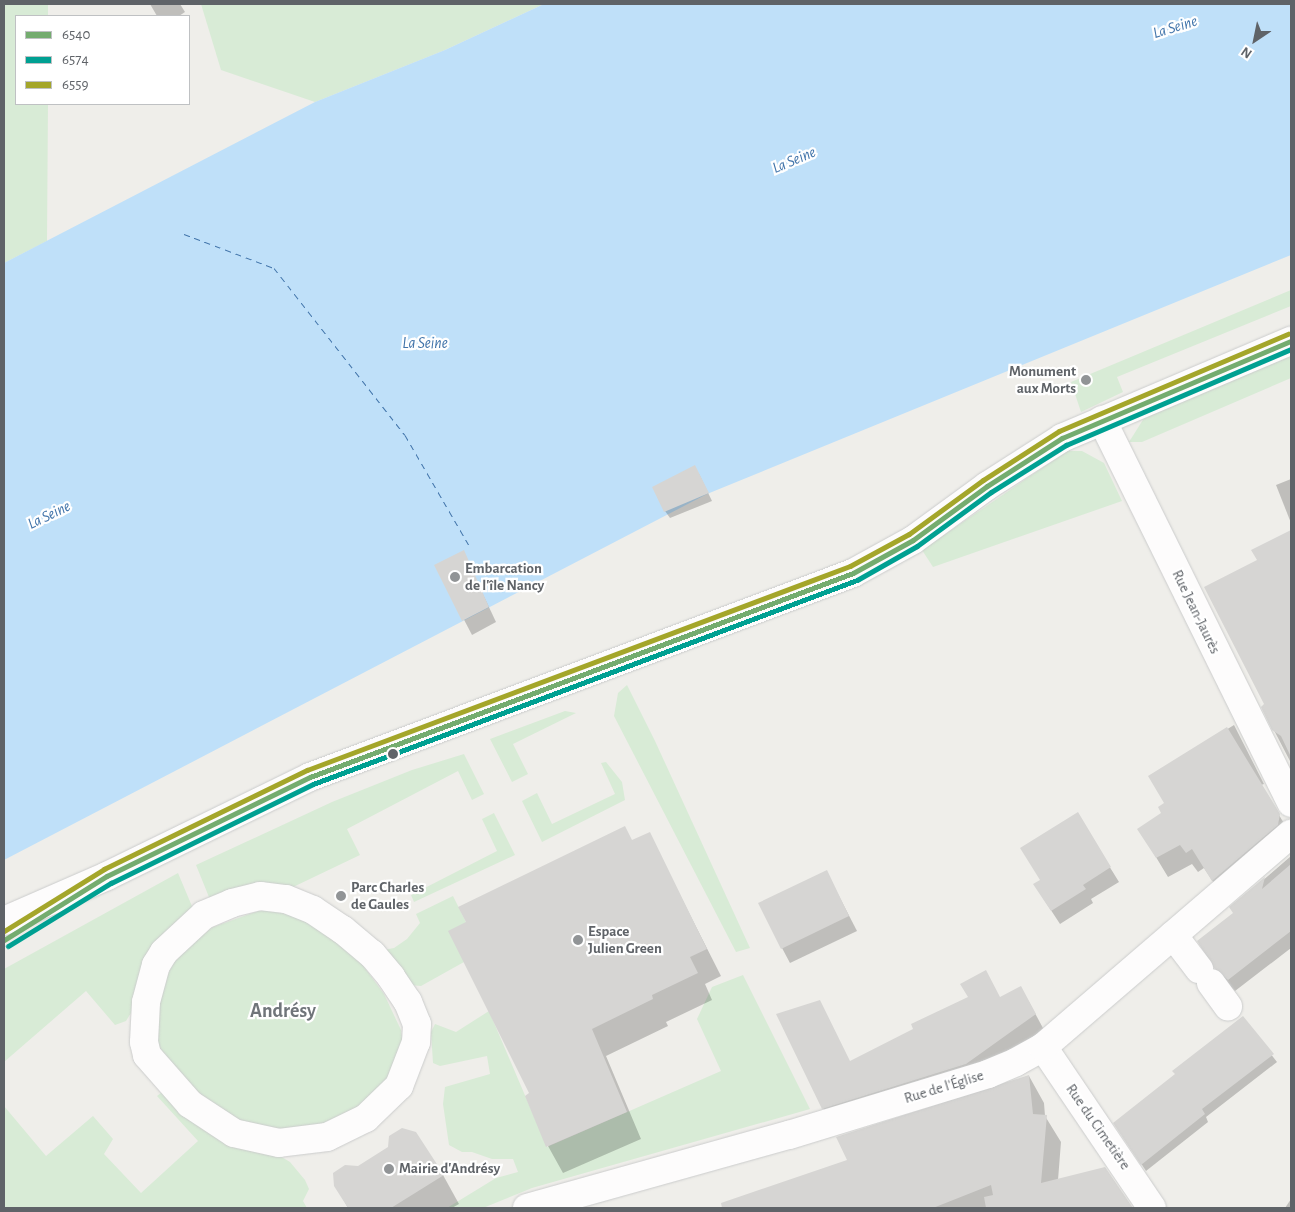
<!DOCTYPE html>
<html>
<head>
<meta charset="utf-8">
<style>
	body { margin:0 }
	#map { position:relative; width:1295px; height:1212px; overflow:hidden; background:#efeeea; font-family:"Alegreya Sans",sans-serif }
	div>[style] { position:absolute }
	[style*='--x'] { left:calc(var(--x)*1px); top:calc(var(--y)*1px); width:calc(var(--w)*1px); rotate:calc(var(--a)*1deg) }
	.green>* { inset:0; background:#d8ebd6 }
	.water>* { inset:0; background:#bfe0f9 }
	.shadow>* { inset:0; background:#0003 }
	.ferry>* { height:1px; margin-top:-0.5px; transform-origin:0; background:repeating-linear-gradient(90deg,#4174aa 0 6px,transparent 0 11px) }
	.building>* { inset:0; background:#d6d5d3 }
	.roads { filter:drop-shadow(0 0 1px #cbcccc) drop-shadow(0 0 1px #cbcccc) }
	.pedestrian>* { height:28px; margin:-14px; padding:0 14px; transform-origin:14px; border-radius:14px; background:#fdfcfc }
	.minor>* { height:28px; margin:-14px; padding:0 14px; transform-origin:14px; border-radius:14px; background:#fdfcfc }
	.bus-1>* { height:5px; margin:-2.5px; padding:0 2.5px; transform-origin:2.5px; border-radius:2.5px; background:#74ac6f }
	.bus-2>* { height:5px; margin:-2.5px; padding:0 2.5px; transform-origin:2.5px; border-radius:2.5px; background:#00a092 }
	.bus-3>* { height:5px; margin:-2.5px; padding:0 2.5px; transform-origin:2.5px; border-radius:2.5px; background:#a4a62a }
	.dots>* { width:14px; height:14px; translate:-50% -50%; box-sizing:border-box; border:2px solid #fff; border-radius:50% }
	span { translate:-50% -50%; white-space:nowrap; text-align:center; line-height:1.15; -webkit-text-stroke:4.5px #fff; paint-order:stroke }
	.poi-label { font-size:15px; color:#5f6368; font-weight:700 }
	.right { translate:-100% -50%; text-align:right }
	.left { translate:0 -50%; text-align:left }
	.street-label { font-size:15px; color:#5f6368 }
	.water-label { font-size:16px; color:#4174aa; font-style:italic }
	.district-label { font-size:20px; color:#70757a; font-weight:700 }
	.frame { position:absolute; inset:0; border:5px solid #5f6368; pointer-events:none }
	.legend { position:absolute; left:15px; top:15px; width:175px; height:90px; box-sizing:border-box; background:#fff; border:1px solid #bfc1c3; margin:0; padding:6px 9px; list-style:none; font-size:15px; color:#5f6368 }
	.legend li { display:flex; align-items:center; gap:10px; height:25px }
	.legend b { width:25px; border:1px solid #bfc1c3 }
	.north { position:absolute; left:1230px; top:15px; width:50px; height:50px; -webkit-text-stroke:4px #fff; paint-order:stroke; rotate:214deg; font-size:14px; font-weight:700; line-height:20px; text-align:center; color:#5f6368 }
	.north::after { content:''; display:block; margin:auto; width:18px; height:22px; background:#5f6368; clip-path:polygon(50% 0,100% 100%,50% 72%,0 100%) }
</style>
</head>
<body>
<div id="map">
	<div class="green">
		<i style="clip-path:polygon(4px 4px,48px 4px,48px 16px,16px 16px,16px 104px,48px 104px,47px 241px,4px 263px)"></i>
		<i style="clip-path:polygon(201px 4px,544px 4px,445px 50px,315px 102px,221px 70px)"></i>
		<i style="clip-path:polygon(1291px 290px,1291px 306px,1117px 377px,1123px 392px,1081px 412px,1071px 382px)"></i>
		<i style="clip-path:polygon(1291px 355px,1291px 378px,1142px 442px,1129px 442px,1146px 415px)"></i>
		<i style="clip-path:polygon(1067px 451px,1082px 451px,1104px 463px,1122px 501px,933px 567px,922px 550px)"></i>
		<i style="clip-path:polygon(627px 685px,655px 741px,750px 948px,736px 952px,614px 716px,618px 693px)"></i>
		<i style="clip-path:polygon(565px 711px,576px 713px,513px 744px,528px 774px,512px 782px,490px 739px)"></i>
		<i style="clip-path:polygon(464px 754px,484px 794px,472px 800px,458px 771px,347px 829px,360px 855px,291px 888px,211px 902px,196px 865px,332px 802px,412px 770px)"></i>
		<i style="clip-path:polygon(606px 762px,622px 782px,625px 800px,542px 842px,522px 801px,537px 793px,552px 824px,615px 794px,601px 763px)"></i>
		<i style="clip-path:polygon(494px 813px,515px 855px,414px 902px,411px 895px,497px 851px,482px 819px)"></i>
		<i style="clip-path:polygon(178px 873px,194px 911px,126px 1021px,115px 1025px,86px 991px,4px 1062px,4px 969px)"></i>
		<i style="clip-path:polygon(453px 896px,466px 922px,464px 962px,421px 986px,410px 985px,378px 951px,394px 948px,407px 939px,420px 923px,416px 914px)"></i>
		<i style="clip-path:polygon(264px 909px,312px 920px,351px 949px,384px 994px,401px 1030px,403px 1046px,397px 1068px,364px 1105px,328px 1127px,256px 1133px,202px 1103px,163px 1058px,152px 1034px,164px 982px,174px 962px,189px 944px,213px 927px)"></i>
		<i style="clip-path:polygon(743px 975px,810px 1109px,532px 1188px,483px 1208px,447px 1208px,496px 1178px,518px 1172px,513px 1159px,492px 1159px,472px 1152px,462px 1152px,449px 1145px,443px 1104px,445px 1087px,490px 1074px,487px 1056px,440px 1066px,433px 1063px,431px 1032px,435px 1024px,456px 1032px,489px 1011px,547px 1147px,721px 1071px,697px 1019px,712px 987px)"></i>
		<i style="clip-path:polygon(166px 1089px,290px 1162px,305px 1180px,309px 1189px,303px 1201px,307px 1208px,4px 1208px,4px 1106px,46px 1156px,93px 1116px,113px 1139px,104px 1154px,141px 1193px,198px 1141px,157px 1096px)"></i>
	</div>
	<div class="water">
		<i style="clip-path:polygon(544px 4px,1291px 4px,1291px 255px,707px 494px,4px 860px,4px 263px,315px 102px,445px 50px)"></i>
	</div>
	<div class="shadow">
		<i style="clip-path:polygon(150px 4px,180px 4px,185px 12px,179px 16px,157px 16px)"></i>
		<i style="clip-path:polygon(699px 474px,712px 501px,670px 518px,665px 511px)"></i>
		<i style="clip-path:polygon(1291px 479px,1291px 523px,1276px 485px)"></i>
		<i style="clip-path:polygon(1291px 531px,1291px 763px,1262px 707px,1266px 705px,1259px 561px,1253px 550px)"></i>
		<i style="clip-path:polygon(463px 552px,496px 622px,472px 635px,436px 566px)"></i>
		<i style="clip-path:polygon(1234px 725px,1264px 784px,1261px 785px,1291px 835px,1225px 900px,1204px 868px,1198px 872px,1192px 864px,1168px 877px,1139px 829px,1163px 814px,1165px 803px,1150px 777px)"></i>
		<i style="clip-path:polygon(1077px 814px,1119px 882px,1091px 899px,1093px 903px,1060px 924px,1043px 898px,1041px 880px)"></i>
		<i style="clip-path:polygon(649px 834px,721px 976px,705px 984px,712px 1000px,666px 1022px,668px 1026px,606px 1056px,641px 1139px,563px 1173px,548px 1146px,531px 1094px,632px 841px)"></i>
		<i style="clip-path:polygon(1291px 856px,1291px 948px,1235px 991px,1223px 980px,1206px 953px,1235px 914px,1231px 908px)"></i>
		<i style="clip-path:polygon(826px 871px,857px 931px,790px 963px,782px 948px)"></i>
		<i style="clip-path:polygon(1000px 998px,1029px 1002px,1044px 1030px,974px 1079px,832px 1123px,823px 1108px,850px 1062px,915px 1030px)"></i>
		<i style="clip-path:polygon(1243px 1018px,1277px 1062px,1206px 1117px,1208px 1122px,1146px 1171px,1119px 1130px,1176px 1075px)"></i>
		<i style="clip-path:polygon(1029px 1076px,1044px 1103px,1045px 1116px,1061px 1142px,1058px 1180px,1105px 1168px,1132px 1208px,765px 1208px,766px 1195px,849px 1161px)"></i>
		<i style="clip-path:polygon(358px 1168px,443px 1175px,459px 1204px,452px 1208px,348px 1208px,336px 1186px)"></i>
		<i style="clip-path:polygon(1291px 1199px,1291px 1208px,1285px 1208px)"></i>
	</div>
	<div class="ferry">
		<i style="--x:184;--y:234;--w:96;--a:20.7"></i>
		<i style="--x:274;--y:268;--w:212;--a:51.9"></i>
		<i style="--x:405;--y:435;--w:129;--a:59.9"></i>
	</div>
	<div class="building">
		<i style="clip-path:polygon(695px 465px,709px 493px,664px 512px,652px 487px)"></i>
		<i style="clip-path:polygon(1291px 530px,1291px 757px,1281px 736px,1272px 730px,1261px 707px,1264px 704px,1204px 587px,1257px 560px,1251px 550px)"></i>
		<i style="clip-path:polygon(464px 550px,489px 607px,462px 621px,434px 565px)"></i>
		<i style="clip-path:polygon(1227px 727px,1280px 814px,1278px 825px,1212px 881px,1192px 849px,1186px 853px,1180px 845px,1156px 858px,1137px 829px,1161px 813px,1158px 807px,1164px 803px,1148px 776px)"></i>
		<i style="clip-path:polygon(1078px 812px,1111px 867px,1083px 885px,1086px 889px,1051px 911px,1033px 884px,1040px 880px,1020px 848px)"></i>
		<i style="clip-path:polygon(625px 826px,632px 840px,650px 832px,707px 949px,690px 957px,698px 973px,652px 995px,653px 999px,592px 1029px,627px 1112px,546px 1147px,525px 1096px,529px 1093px,448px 931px,466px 922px,458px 907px)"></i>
		<i style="clip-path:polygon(1291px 864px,1291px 931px,1228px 980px,1214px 968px,1197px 941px,1233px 913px,1229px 907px,1265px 877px,1262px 889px)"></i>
		<i style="clip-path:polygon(827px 870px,849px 916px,781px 949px,758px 903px)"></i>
		<i style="clip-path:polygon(986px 970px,1000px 997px,1021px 986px,1036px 1014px,966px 1064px,822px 1109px,776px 1014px,820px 1000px,850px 1061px,913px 1029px,911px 1024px,968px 997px,960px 984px)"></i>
		<i style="clip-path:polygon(1243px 1016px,1274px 1054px,1202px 1109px,1205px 1114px,1141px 1165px,1113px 1123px,1175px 1074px,1172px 1071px)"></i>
		<i style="clip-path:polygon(1029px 1075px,1033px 1114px,1047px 1115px,1041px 1183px,1105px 1167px,1133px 1208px,986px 1208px,984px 1197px,993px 1195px,991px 1185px,933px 1208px,722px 1208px,721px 1203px,847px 1160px,836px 1137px)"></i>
		<i style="clip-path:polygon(402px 1128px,416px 1132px,444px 1175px,391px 1208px,348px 1208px,334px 1186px,333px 1173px,345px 1165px,358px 1166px,388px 1147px,389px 1136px)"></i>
	</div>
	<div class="roads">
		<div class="pedestrian">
			<i style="--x:260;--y:896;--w:26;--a:7"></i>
			<i style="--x:286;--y:899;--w:29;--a:22"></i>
			<i style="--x:313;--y:910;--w:36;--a:34"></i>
			<i style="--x:343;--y:930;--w:38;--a:40"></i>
			<i style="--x:372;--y:954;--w:30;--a:50"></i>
			<i style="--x:391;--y:977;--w:30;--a:56"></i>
			<i style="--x:408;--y:1002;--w:24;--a:68"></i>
			<i style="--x:417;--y:1024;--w:18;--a:93"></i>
			<i style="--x:416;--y:1042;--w:47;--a:111.1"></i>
			<i style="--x:399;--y:1086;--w:46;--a:135.9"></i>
			<i style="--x:366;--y:1118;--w:43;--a:154"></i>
			<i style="--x:327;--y:1137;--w:48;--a:172.9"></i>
			<i style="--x:279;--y:1143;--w:46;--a:-167.5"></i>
			<i style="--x:234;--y:1133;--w:53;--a:-146.6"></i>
			<i style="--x:190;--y:1104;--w:65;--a:-131.3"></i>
			<i style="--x:147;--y:1055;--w:13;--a:-103"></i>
			<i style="--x:144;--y:1042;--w:40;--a:-87.1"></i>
			<i style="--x:146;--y:1002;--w:38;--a:-75"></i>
			<i style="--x:156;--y:965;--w:15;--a:-58"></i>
			<i style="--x:164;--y:952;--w:54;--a:-42.8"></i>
			<i style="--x:204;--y:915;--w:30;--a:-23"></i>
			<i style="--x:232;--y:903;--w:29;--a:-14"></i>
			<i style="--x:1173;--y:935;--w:43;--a:52.6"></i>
			<i style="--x:1211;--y:983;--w:29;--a:54"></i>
			<i style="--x:1043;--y:1047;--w:194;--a:55.9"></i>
		</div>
		<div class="minor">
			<i style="--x:1102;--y:420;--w:427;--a:63.7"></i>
			<i style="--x:4;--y:921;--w:112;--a:-23.6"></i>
			<i style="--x:107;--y:876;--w:226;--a:-26"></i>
			<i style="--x:310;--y:777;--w:580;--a:-20.59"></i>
			<i style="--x:853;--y:573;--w:68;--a:-28.8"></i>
			<i style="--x:913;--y:540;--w:92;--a:-36.1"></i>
			<i style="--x:987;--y:486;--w:89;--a:-32.6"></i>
			<i style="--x:1062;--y:438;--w:249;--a:-23"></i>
			<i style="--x:527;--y:1208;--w:272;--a:-15.6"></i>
			<i style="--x:789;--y:1135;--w:208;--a:-17"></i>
			<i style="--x:988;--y:1074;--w:30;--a:-23"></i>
			<i style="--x:1016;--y:1062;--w:31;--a:-29"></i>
			<i style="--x:1043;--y:1047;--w:327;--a:-40.7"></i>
		</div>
	</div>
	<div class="bus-1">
		<i style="--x:4;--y:940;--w:121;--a:-31.9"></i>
		<i style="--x:107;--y:876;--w:226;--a:-26"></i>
		<i style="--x:310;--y:777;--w:580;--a:-20.59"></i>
		<i style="--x:853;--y:573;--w:68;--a:-28.8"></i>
		<i style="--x:913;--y:540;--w:92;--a:-36.1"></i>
		<i style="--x:987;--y:486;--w:89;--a:-32.6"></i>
		<i style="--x:1062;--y:438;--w:249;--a:-23"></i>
	</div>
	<div class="bus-2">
		<i style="--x:8;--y:946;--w:121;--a:-31.5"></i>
		<i style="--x:111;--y:883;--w:225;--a:-26.1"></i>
		<i style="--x:313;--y:784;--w:581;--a:-20.56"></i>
		<i style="--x:857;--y:580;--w:69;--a:-29.5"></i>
		<i style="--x:917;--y:546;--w:92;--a:-36.1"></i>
		<i style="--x:991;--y:492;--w:89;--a:-32.1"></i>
		<i style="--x:1066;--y:445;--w:245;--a:-23.1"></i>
	</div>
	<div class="bus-3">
		<i style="--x:4;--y:931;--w:118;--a:-31.8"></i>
		<i style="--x:104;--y:869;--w:226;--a:-26"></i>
		<i style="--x:307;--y:770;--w:580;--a:-20.59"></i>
		<i style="--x:850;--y:566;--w:67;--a:-28.5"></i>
		<i style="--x:909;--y:534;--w:92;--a:-36.1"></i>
		<i style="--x:983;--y:480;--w:90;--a:-32.8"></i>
		<i style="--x:1059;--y:431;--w:249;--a:-23"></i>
	</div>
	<div class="dots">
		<i style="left:1086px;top:380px;background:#919496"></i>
		<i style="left:455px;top:577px;background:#919496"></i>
		<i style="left:393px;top:754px;background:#5f6368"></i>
		<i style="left:341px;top:896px;background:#919496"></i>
		<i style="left:578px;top:940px;background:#919496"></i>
		<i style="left:389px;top:1169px;background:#919496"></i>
	</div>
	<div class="poi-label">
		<span class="right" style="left:1076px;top:380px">Monument<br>aux Morts</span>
		<span class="left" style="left:465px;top:577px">Embarcation<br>de l'île Nancy</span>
		<span class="left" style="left:351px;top:896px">Parc Charles<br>de Gaules</span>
		<span class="left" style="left:588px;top:940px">Espace<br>Julien Green</span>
		<span class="left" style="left:399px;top:1169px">Mairie d'Andrésy</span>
	</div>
	<div class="street-label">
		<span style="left:1196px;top:612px;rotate:64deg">Rue Jean-Jaurès</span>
		<span style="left:944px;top:1087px;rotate:-17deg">Rue de l'Église</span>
		<span style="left:1098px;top:1127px;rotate:55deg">Rue du Cimetière</span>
	</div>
	<div class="water-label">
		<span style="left:1175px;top:27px;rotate:-17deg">La Seine</span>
		<span style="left:794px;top:160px;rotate:-23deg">La Seine</span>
		<span style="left:425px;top:343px">La Seine</span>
		<span style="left:49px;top:515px;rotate:-26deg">La Seine</span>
	</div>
	<div class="district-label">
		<span style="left:283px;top:1011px">Andrésy</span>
	</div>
	<div class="frame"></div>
	<ul class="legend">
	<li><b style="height:6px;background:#74ac6f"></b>6540</li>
	<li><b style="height:6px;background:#00a092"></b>6574</li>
	<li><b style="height:6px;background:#a4a62a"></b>6559</li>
	</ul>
	<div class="north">N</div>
</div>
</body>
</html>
